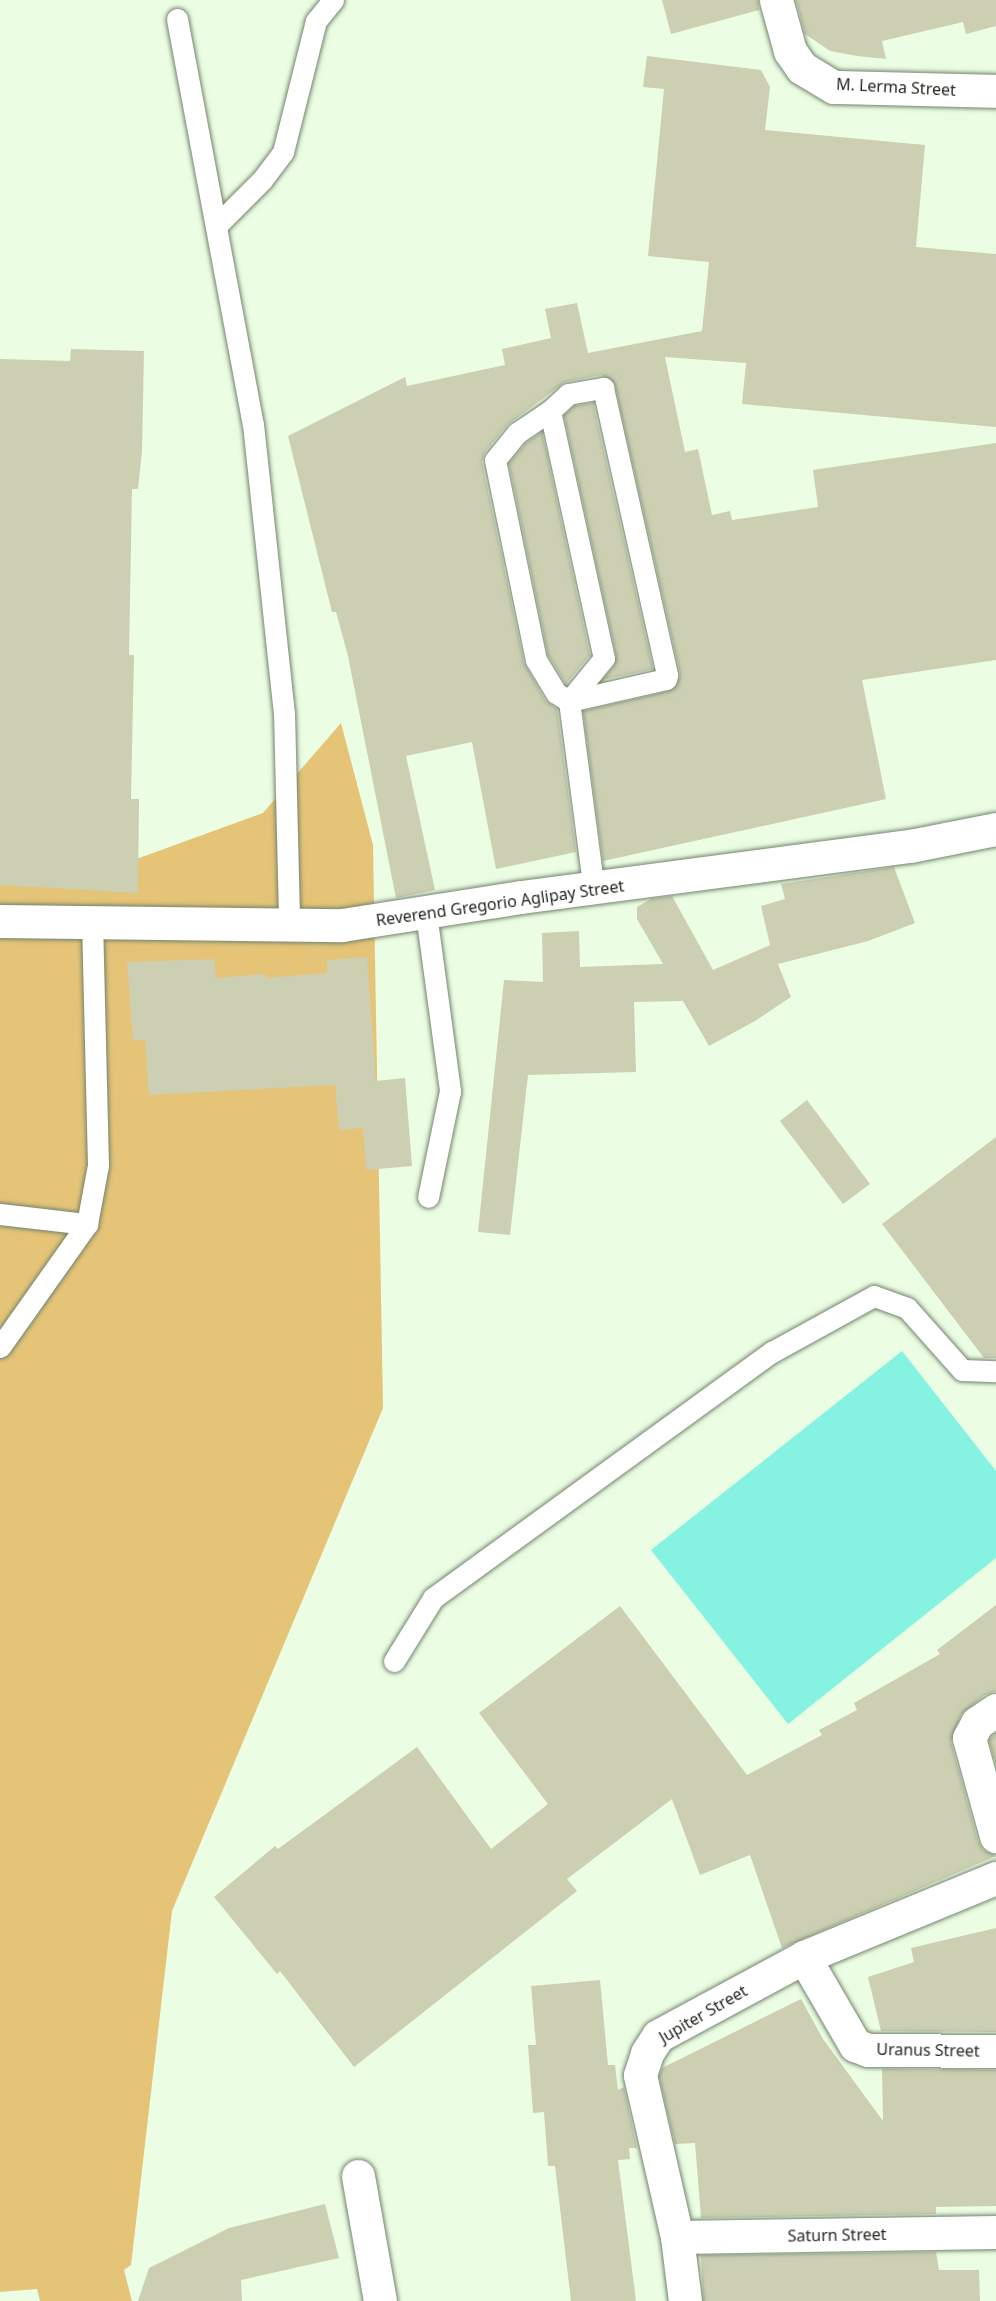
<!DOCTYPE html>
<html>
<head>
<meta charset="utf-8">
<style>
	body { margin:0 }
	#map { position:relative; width:996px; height:2301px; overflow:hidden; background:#ebfde3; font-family:"Noto Sans",sans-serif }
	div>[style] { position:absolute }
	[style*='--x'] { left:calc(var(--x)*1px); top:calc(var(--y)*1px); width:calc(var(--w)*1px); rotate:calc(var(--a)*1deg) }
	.forest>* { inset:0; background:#e5c477 }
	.water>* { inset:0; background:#85f2e2 }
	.building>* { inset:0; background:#cccfb2 }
	.roads { filter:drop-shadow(0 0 2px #74846d) drop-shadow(0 0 2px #74846d) }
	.lane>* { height:21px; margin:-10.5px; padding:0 10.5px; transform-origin:10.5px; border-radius:10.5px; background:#fff }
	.street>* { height:33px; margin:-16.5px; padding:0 16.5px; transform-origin:16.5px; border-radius:16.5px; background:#fff }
	.secondary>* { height:33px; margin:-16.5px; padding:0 16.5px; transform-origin:16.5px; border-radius:16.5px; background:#fff }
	span { translate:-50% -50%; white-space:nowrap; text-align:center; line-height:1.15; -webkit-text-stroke:5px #fff; paint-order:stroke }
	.street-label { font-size:16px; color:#22291f }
</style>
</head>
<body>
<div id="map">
	<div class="forest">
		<i style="clip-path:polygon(341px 723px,373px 845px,383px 1408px,172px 1911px,131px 2265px,124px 2270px,132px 2301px,40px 2301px,37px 2289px,0 2292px,0 883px,65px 885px,263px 813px)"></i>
	</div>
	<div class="water">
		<i style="clip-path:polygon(902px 1351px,996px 1471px,996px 1558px,788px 1724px,651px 1550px)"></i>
	</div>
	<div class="building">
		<i style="clip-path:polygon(662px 0,758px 0,759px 10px,671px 34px)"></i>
		<i style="clip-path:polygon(796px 0,996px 0,996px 26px,966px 34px,963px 22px,882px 41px,886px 59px,857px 56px,830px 51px,805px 34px)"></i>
		<i style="clip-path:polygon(647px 56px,761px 70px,770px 87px,765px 130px,925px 145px,916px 247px,996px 254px,996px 427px,742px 404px,746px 363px,665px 357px,685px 452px,698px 449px,712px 515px,730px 511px,732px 520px,818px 507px,813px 470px,996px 443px,996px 660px,862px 680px,886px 799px,603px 861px,583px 711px,669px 691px,678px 683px,680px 673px,615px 385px,601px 375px,565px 382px,507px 425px,485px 452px,482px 462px,524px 663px,545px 700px,557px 709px,576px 852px,496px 869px,472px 742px,406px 756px,435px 890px,396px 898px,348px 656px,336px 612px,332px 612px,288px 436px,405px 377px,407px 386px,505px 365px,502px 349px,551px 338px,545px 309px,577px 303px,588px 353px,702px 331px,709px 262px,648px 256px,664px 89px,643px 87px)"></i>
		<i style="clip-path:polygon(71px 349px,144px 351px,142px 451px,138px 489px,132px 489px,130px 600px,129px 655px,134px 655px,131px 799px,139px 799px,138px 893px,0 885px,0 359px,70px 361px)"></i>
		<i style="clip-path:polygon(593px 403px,653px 669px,602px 680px,614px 666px,616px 655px,564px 415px,574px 406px)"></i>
		<i style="clip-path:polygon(542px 432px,590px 655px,566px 684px,548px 655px,509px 463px,526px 443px)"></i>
		<i style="clip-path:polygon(894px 867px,915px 923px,868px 941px,778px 964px,791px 997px,755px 1021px,709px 1046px,683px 1001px,634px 1002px,636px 1072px,528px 1075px,510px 1235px,478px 1232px,504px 980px,543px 982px,542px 933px,579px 931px,580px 967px,663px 964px,637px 919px,637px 907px,651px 899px,672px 896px,713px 970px,770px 945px,761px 906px,785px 899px,781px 884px)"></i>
		<i style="clip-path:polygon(367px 957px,376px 1081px,405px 1078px,412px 1166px,366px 1170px,363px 1128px,339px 1130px,335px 1085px,149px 1095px,145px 1040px,133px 1041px,127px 962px,214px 959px,216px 978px,266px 974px,266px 978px,327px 973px,327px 960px)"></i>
		<i style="clip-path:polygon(807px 1100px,870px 1184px,843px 1204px,780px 1121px)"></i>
		<i style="clip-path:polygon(996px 1137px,996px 1358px,984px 1358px,882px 1224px)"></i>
		<i style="clip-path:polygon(996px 1605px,996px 1691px,985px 1695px,961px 1714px,951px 1742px,978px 1841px,983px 1850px,996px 1856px,782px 1948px,750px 1855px,700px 1875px,672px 1799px,567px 1879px,577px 1891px,354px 2067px,280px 1971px,277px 1974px,214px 1897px,275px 1846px,278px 1849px,417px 1747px,491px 1849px,548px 1804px,479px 1713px,620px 1606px,747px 1775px,822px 1735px,819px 1730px,857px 1710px,854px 1703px,940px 1654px,937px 1650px)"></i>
		<i style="clip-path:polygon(996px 1733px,996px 1765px,989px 1740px)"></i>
		<i style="clip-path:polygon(996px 1928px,996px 2032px,881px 2031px,868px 1977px,914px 1962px,911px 1948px)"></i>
		<i style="clip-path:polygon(600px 1980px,608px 2065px,615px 2065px,618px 2090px,624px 2087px,637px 2148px,629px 2148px,630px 2159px,618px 2160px,636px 2301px,571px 2301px,555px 2166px,548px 2166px,544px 2112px,533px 2113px,528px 2045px,536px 2045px,531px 1986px)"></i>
		<i style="clip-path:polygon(801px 1999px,823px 2039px,883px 2121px,882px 2069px,996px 2070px,996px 2206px,936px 2207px,936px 2214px,701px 2218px,695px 2143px,675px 2144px,659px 2076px,662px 2068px)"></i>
		<i style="clip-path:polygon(325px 2204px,339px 2258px,241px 2280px,242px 2301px,138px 2301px,149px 2268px,229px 2228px)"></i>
		<i style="clip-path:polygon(936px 2252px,939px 2270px,979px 2270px,980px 2301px,703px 2301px,701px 2255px)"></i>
	</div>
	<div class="roads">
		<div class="lane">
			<i style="--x:177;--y:19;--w:412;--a:79.4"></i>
			<i style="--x:253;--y:424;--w:290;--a:83.9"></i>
			<i style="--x:284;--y:712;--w:212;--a:88.6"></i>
			<i style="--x:216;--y:226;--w:65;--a:-45"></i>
			<i style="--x:262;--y:180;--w:35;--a:-53"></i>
			<i style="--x:283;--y:152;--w:135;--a:-75.9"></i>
			<i style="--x:316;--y:21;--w:27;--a:-51"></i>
			<i style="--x:603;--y:388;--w:294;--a:77.4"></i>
			<i style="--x:667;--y:675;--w:4;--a:104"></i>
			<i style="--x:666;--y:679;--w:99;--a:167.2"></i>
			<i style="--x:569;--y:701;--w:15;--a:-148"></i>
			<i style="--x:556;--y:693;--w:39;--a:-121"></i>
			<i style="--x:536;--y:660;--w:204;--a:-101.6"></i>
			<i style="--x:495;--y:460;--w:35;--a:-51"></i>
			<i style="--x:517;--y:433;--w:40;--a:-34"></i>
			<i style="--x:550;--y:411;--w:25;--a:-43"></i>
			<i style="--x:568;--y:394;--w:36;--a:-10"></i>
			<i style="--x:550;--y:411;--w:253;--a:77.7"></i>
			<i style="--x:604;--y:658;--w:55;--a:129.1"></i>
			<i style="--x:569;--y:701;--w:191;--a:82.5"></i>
			<i style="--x:426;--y:913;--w:180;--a:82.3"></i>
			<i style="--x:450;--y:1091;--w:108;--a:101.7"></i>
			<i style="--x:0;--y:1214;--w:88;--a:6.6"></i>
			<i style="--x:0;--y:1347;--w:151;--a:-54.7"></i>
			<i style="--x:87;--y:1224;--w:60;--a:-79.4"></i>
			<i style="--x:98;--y:1165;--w:243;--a:-91.4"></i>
			<i style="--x:394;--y:1661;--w:74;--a:-58.2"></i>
			<i style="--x:433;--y:1598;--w:419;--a:-36"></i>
			<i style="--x:772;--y:1352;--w:116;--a:-28.8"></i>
			<i style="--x:874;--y:1296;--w:35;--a:20"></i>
			<i style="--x:907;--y:1308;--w:83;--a:48.4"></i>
			<i style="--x:962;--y:1370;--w:34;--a:2"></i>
		</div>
		<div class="street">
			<i style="--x:776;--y:0;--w:53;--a:74.6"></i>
			<i style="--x:790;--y:51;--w:21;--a:55"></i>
			<i style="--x:802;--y:68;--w:37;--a:31"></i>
			<i style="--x:834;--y:87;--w:162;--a:1.4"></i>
			<i style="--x:996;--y:1710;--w:23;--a:146"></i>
			<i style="--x:977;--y:1723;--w:17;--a:118"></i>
			<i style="--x:969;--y:1738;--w:102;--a:74.6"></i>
			<i style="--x:804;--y:1957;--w:102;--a:59.9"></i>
			<i style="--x:855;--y:2045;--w:14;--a:21"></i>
			<i style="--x:868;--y:2050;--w:128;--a:0.4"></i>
			<i style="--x:358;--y:2176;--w:127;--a:80"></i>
			<i style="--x:677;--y:2237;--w:319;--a:-0.9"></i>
			<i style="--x:685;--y:2301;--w:64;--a:-97.1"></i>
			<i style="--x:677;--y:2237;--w:166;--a:-102.9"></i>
			<i style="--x:640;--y:2075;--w:23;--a:-72"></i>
			<i style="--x:647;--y:2053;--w:20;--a:-57"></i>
			<i style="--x:658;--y:2036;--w:166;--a:-28.4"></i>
			<i style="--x:804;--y:1957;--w:208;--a:-22.4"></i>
		</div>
		<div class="secondary">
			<i style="--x:0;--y:921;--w:342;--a:0.7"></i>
			<i style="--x:342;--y:925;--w:181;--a:-8.9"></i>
			<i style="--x:521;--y:897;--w:392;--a:-7.5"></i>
			<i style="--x:910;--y:846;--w:88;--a:-11.2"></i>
		</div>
	</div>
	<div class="street-label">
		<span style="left:896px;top:87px;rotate:3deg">M. Lerma Street</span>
		<span style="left:500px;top:903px;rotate:-8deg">Reverend Gregorio Aglipay Street</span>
		<span style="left:703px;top:2014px;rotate:-30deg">Jupiter Street</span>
		<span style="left:928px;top:2050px;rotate:1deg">Uranus Street</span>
		<span style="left:837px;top:2235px;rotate:-1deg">Saturn Street</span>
	</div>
</div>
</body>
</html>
